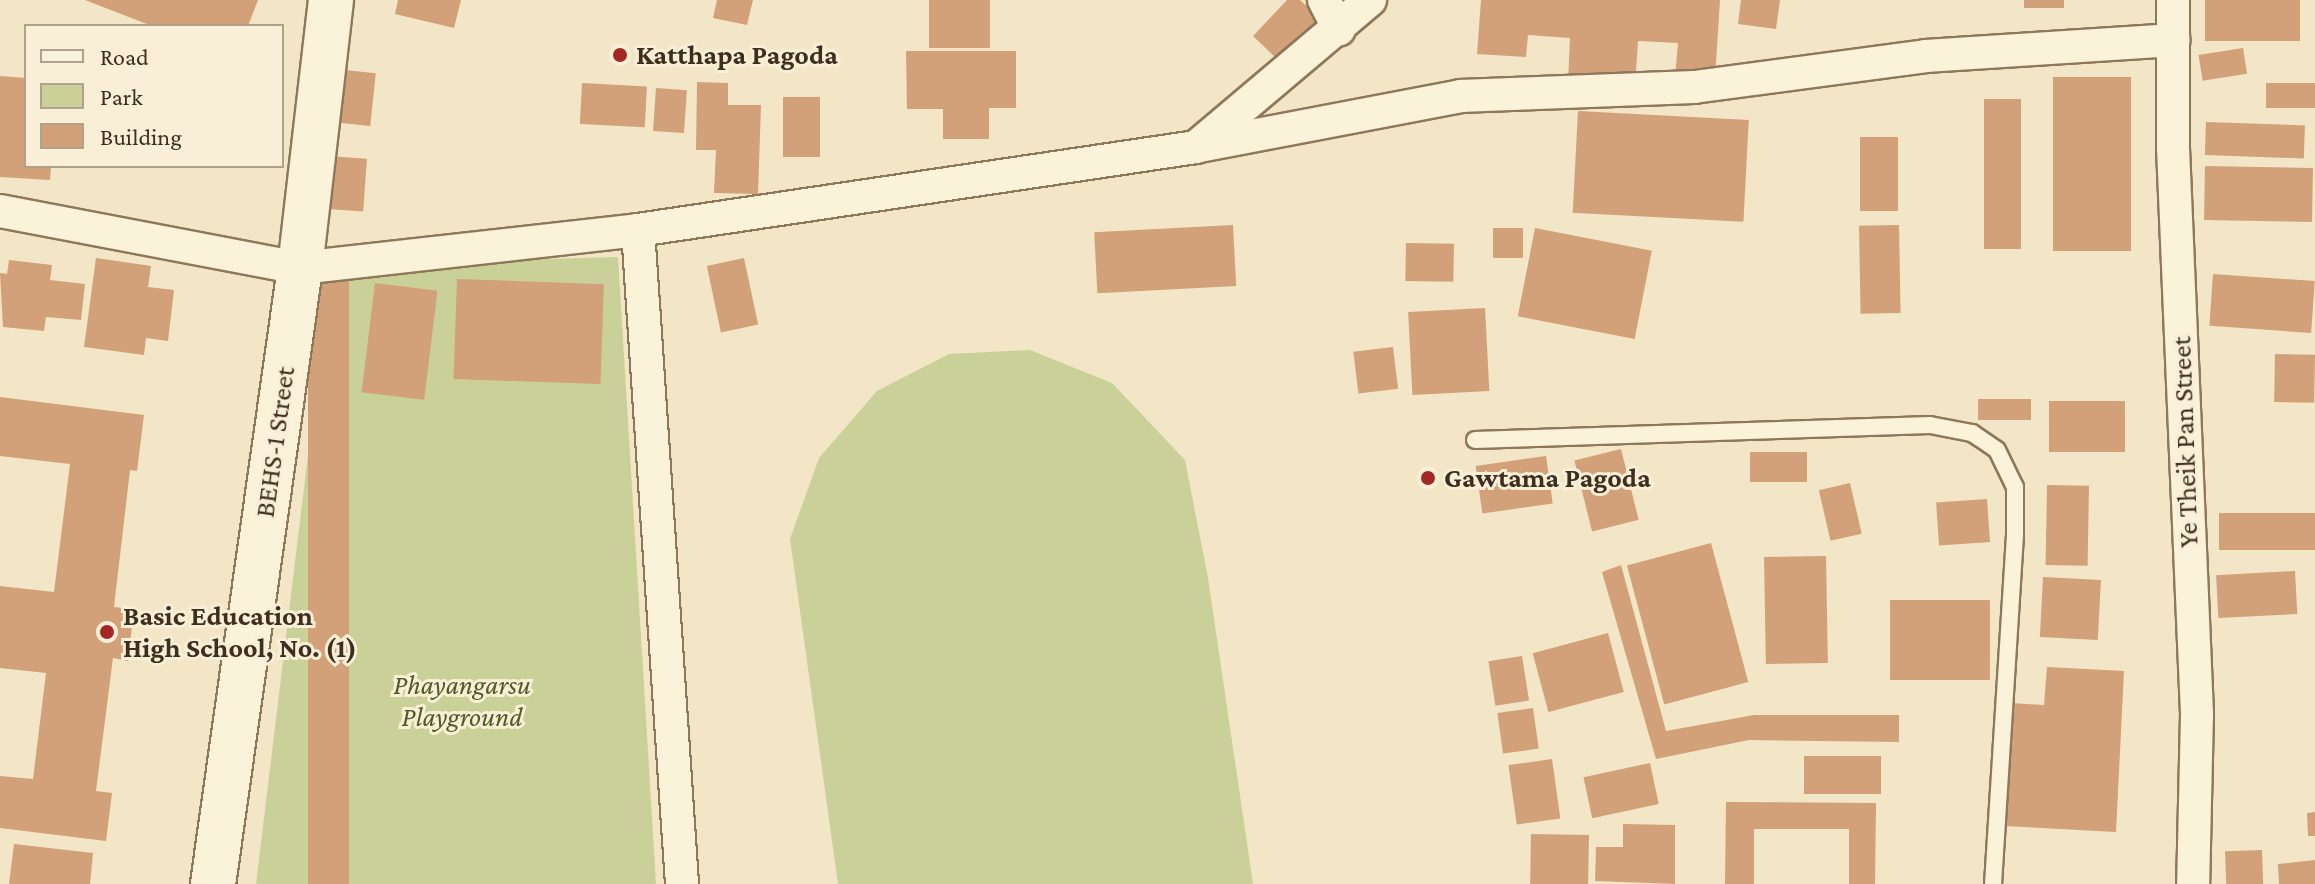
<!DOCTYPE html>
<style>
body{margin:0}
#map{position:relative;width:2315px;height:884px;overflow:hidden;background:#f2e6c6;font-family:"Crimson Pro",serif}
div>[style]{position:absolute}
[style*='--x']{left:calc(var(--x)*1px);top:calc(var(--y)*1px);width:calc(var(--w)*1px);rotate:calc(var(--a)*1deg)}
.green>*{inset:0;background:#c9d198}
.building>*{inset:0;background:#d2a079;transform-origin:0 0}
.roads{filter:drop-shadow(2px 0 #8f775a) drop-shadow(-2px 0 #8f775a) drop-shadow(0 2px #8f775a) drop-shadow(0 -2px #8f775a)}
.service>*{height:16px;margin:-8px;padding:0 8px;transform-origin:8px;border-radius:8px;background:#fbf2da}
.minor>*{height:32px;margin:-16px;padding:0 16px;transform-origin:16px;border-radius:16px;background:#fbf2da}
.secondary>*{height:44px;margin:-22px;padding:0 22px;transform-origin:22px;border-radius:22px;background:#fbf2da}
.dots>*{width:22px;height:22px;translate:-50% -50%;box-sizing:border-box;border:4px solid #f8efd6;border-radius:50%}
span{translate:-50% -50%;white-space:nowrap;text-align:center;line-height:1.15;-webkit-text-stroke:6px #f8efd6;paint-order:stroke}
.poi-label{font-size:28px;color:#3e2e1f;font-weight:700}
.left{translate:0 -50%;text-align:left}
.street-label{font-size:28px;color:#3e2e1f}
.park-label{font-size:28px;color:#4c5c24;font-style:italic}
.legend{position:absolute;left:24px;top:24px;width:260px;height:144px;box-sizing:border-box;background:#f8efd6;border:2px solid #aea28d;margin:0;padding:10px 14px;list-style:none;font-size:24px;color:#3e2e1f}
.legend li{display:flex;align-items:center;gap:16px;height:40px}
.legend b{width:40px;border:2px solid #aea28d}
</style>
<div id="map">
<div class="green">
<i style="clip-path:polygon(618px 257px,656px 884px,256px 884px,331px 265px)"></i>
<i style="clip-path:polygon(1030px 350px,1112px 383px,1185px 460px,1208px 578px,1253px 884px,838px 884px,790px 539px,819px 458px,877px 391px,949px 354px)"></i>
</div>
<div class="building">
<i style="clip-path:polygon(85px 0,258px 0,248px 26px,152px 26px)"></i>
<i style="clip-path:polygon(398px 0,461px 0,454px 28px,395px 14px)"></i>
<i style="clip-path:polygon(717px 0,753px 0,747px 25px,713px 18px)"></i>
<i style="left:929px;top:0;width:61px;height:48px"></i>
<i style="clip-path:polygon(1287px 0,1300px 0,1321px 19px,1280px 62px,1253px 36px)"></i>
<i style="clip-path:polygon(1481px 0,1720px 0,1715px 79px,1675px 77px,1678px 43px,1638px 41px,1635px 86px,1568px 82px,1570px 38px,1528px 35px,1526px 57px,1477px 54px)"></i>
<i style="clip-path:polygon(1741px 0,1780px 0,1776px 29px,1738px 24px)"></i>
<i style="left:2024px;top:0;width:40px;height:8px"></i>
<i style="left:2205px;top:0;width:95px;height:41px"></i>
<i style="left:2243px;top:48px;width:26px;height:45px;rotate:81deg"></i>
<i style="clip-path:polygon(906px 51px,1016px 51px,1016px 108px,989px 108px,989px 139px,943px 139px,943px 109px,907px 109px)"></i>
<i style="left:335px;top:69px;width:41px;height:53px;rotate:6deg"></i>
<i style="clip-path:polygon(0 76px,26px 78px,26px 166px,51px 166px,50px 180px,0 177px)"></i>
<i style="left:2131px;top:77px;width:174px;height:78px;rotate:90deg"></i>
<i style="clip-path:polygon(697px 82px,728px 83px,728px 105px,761px 105px,758px 194px,714px 193px,716px 150px,696px 150px)"></i>
<i style="left:582px;top:83px;width:65px;height:41px;rotate:3deg"></i>
<i style="left:2266px;top:83px;width:49px;height:25px"></i>
<i style="left:656px;top:88px;width:31px;height:43px;rotate:4deg"></i>
<i style="left:783px;top:97px;width:37px;height:60px"></i>
<i style="left:1984px;top:99px;width:37px;height:150px"></i>
<i style="left:1578px;top:111px;width:171px;height:102px;rotate:3deg"></i>
<i style="left:2206px;top:122px;width:99px;height:33px;rotate:2deg"></i>
<i style="left:1860px;top:137px;width:38px;height:74px"></i>
<i style="left:328px;top:156px;width:39px;height:53px;rotate:4deg"></i>
<i style="left:2205px;top:166px;width:108px;height:54px;rotate:1deg"></i>
<i style="left:1233px;top:225px;width:61px;height:139px;rotate:87deg"></i>
<i style="left:1899px;top:225px;width:88px;height:40px;rotate:89deg"></i>
<i style="left:1493px;top:228px;width:30px;height:30px"></i>
<i style="left:1535px;top:228px;width:119px;height:90px;rotate:11deg"></i>
<i style="left:1406px;top:243px;width:48px;height:38px;rotate:1deg"></i>
<i style="clip-path:polygon(96px 258px,151px 266px,148px 287px,174px 290px,168px 341px,146px 338px,144px 355px,84px 347px)"></i>
<i style="left:744px;top:258px;width:68px;height:38px;rotate:78deg"></i>
<i style="clip-path:polygon(9px 260px,52px 265px,50px 280px,85px 284px,81px 320px,46px 317px,44px 331px,3px 327px,0 273px,7px 274px)"></i>
<i style="left:2213px;top:274px;width:102px;height:52px;rotate:4deg"></i>
<i style="left:457px;top:279px;width:147px;height:100px;rotate:2deg"></i>
<i style="left:308px;top:280px;width:41px;height:609px"></i>
<i style="left:375px;top:283px;width:63px;height:110px;rotate:7deg"></i>
<i style="left:1485px;top:308px;width:83px;height:77px;rotate:87deg"></i>
<i style="left:1393px;top:347px;width:42px;height:40px;rotate:83deg"></i>
<i style="left:2275px;top:354px;width:40px;height:48px;rotate:1deg"></i>
<i style="clip-path:polygon(0 397px,144px 415px,137px 471px,130px 470px,114px 607px,134px 609px,128px 661px,113px 658px,96px 791px,112px 793px,106px 841px,0 828px,0 776px,33px 779px,46px 673px,0 668px,0 586px,54px 592px,70px 464px,0 456px)"></i>
<i style="left:1978px;top:399px;width:53px;height:21px"></i>
<i style="left:2049px;top:401px;width:76px;height:51px"></i>
<i style="left:1621px;top:449px;width:73px;height:48px;rotate:76deg"></i>
<i style="left:1750px;top:452px;width:57px;height:30px"></i>
<i style="left:1546px;top:456px;width:48px;height:71px;rotate:82deg"></i>
<i style="left:1850px;top:483px;width:52px;height:32px;rotate:77deg"></i>
<i style="left:2047px;top:485px;width:42px;height:80px;rotate:1deg"></i>
<i style="left:1987px;top:499px;width:43px;height:51px;rotate:86deg"></i>
<i style="left:2315px;top:513px;width:37px;height:96px;rotate:90deg"></i>
<i style="left:1711px;top:543px;width:144px;height:87px;rotate:75deg"></i>
<i style="left:1826px;top:556px;width:107px;height:62px;rotate:89deg"></i>
<i style="clip-path:polygon(1621px 565px,1666px 731px,1754px 715px,1899px 715px,1899px 742px,1749px 740px,1656px 759px,1602px 572px)"></i>
<i style="left:2295px;top:571px;width:43px;height:79px;rotate:87deg"></i>
<i style="left:2043px;top:577px;width:58px;height:60px;rotate:3deg"></i>
<i style="left:1890px;top:600px;width:100px;height:80px"></i>
<i style="left:1608px;top:633px;width:61px;height:78px;rotate:75deg"></i>
<i style="left:1522px;top:656px;width:45px;height:34px;rotate:81deg"></i>
<i style="clip-path:polygon(2047px 667px,2124px 671px,2116px 832px,2004px 826px,2010px 703px,2044px 705px)"></i>
<i style="left:1533px;top:708px;width:41px;height:36px;rotate:82deg"></i>
<i style="left:1804px;top:756px;width:77px;height:38px"></i>
<i style="left:1552px;top:759px;width:60px;height:44px;rotate:82deg"></i>
<i style="left:1650px;top:763px;width:42px;height:68px;rotate:78deg"></i>
<i style="clip-path:polygon(1726px 802px,1876px 803px,1875px 884px,1849px 884px,1849px 829px,1754px 829px,1754px 884px,1725px 884px)"></i>
<i style="clip-path:polygon(2315px 812px,2315px 836px,2308px 836px,2307px 813px)"></i>
<i style="clip-path:polygon(1623px 824px,1675px 825px,1675px 884px,1595px 881px,1596px 847px,1623px 847px)"></i>
<i style="left:1531px;top:834px;width:58px;height:50px;rotate:1deg"></i>
<i style="clip-path:polygon(14px 844px,93px 853px,90px 884px,9px 884px)"></i>
<i style="left:2262px;top:850px;width:34px;height:37px;rotate:88deg"></i>
<i style="clip-path:polygon(2315px 860px,2315px 884px,2279px 884px,2278px 864px)"></i>
</div>
<div class="roads">
<div class="service">
<i style="--x:1475;--y:440;--w:455;--a:-1.9"></i>
<i style="--x:1930;--y:425;--w:43;--a:10.8"></i>
<i style="--x:1972;--y:433;--w:30;--a:34"></i>
<i style="--x:1997;--y:450;--w:41;--a:64.1"></i>
<i style="--x:2015;--y:487;--w:48;--a:90"></i>
<i style="--x:2015;--y:535;--w:350;--a:93.6"></i>
</div>
<div class="minor">
<i style="--x:1324;--y:0;--w:33;--a:63"></i>
<i style="--x:2173;--y:0;--w:148;--a:90"></i>
<i style="--x:2173;--y:148;--w:567;--a:87.57"></i>
<i style="--x:2197;--y:714;--w:170;--a:91.3"></i>
<i style="--x:1199;--y:146;--w:266;--a:-10.8"></i>
<i style="--x:1460;--y:96;--w:234;--a:-2.2"></i>
<i style="--x:1694;--y:87;--w:234;--a:-7.6"></i>
<i style="--x:1926;--y:56;--w:248;--a:-3.7"></i>
<i style="--x:0;--y:211;--w:305;--a:10.8"></i>
<i style="--x:300;--y:268;--w:340;--a:-6.4"></i>
<i style="--x:638;--y:230;--w:564;--a:-8.46"></i>
<i style="--x:1196;--y:147;--w:228;--a:-40.2"></i>
<i style="--x:638;--y:230;--w:655;--a:86.15"></i>
</div>
<div class="secondary">
<i style="--x:213;--y:884;--w:622;--a:-81.96"></i>
<i style="--x:300;--y:268;--w:270;--a:-83.4"></i>
</div>
</div>
<div class="dots">
<i style="left:620px;top:55px;background:#a22725"></i>
<i style="left:1428px;top:478px;background:#a22725"></i>
<i style="left:107px;top:632px;background:#a22725"></i>
</div>
<div class="poi-label">
<span class="left" style="left:636px;top:55px">Katthapa Pagoda</span>
<span class="left" style="left:1444px;top:478px">Gawtama Pagoda</span>
<span class="left" style="left:123px;top:632px">Basic Education<br>High School, No. (1)</span>
</div>
<div class="street-label">
<span style="left:275px;top:442px;rotate:-82deg">BEHS-1 Street</span>
<span style="left:2185px;top:442px;rotate:-92deg">Ye Theik Pan Street</span>
</div>
<div class="park-label">
<span style="left:462px;top:701px">Phayangarsu<br>Playground</span>
</div>
<ul class="legend">
<li><b style="height:10px;background:#fbf2da"></b>Road</li>
<li><b style="height:22px;background:#c9d198"></b>Park</li>
<li><b style="height:22px;background:#d2a079"></b>Building</li>
</ul>
</div>
